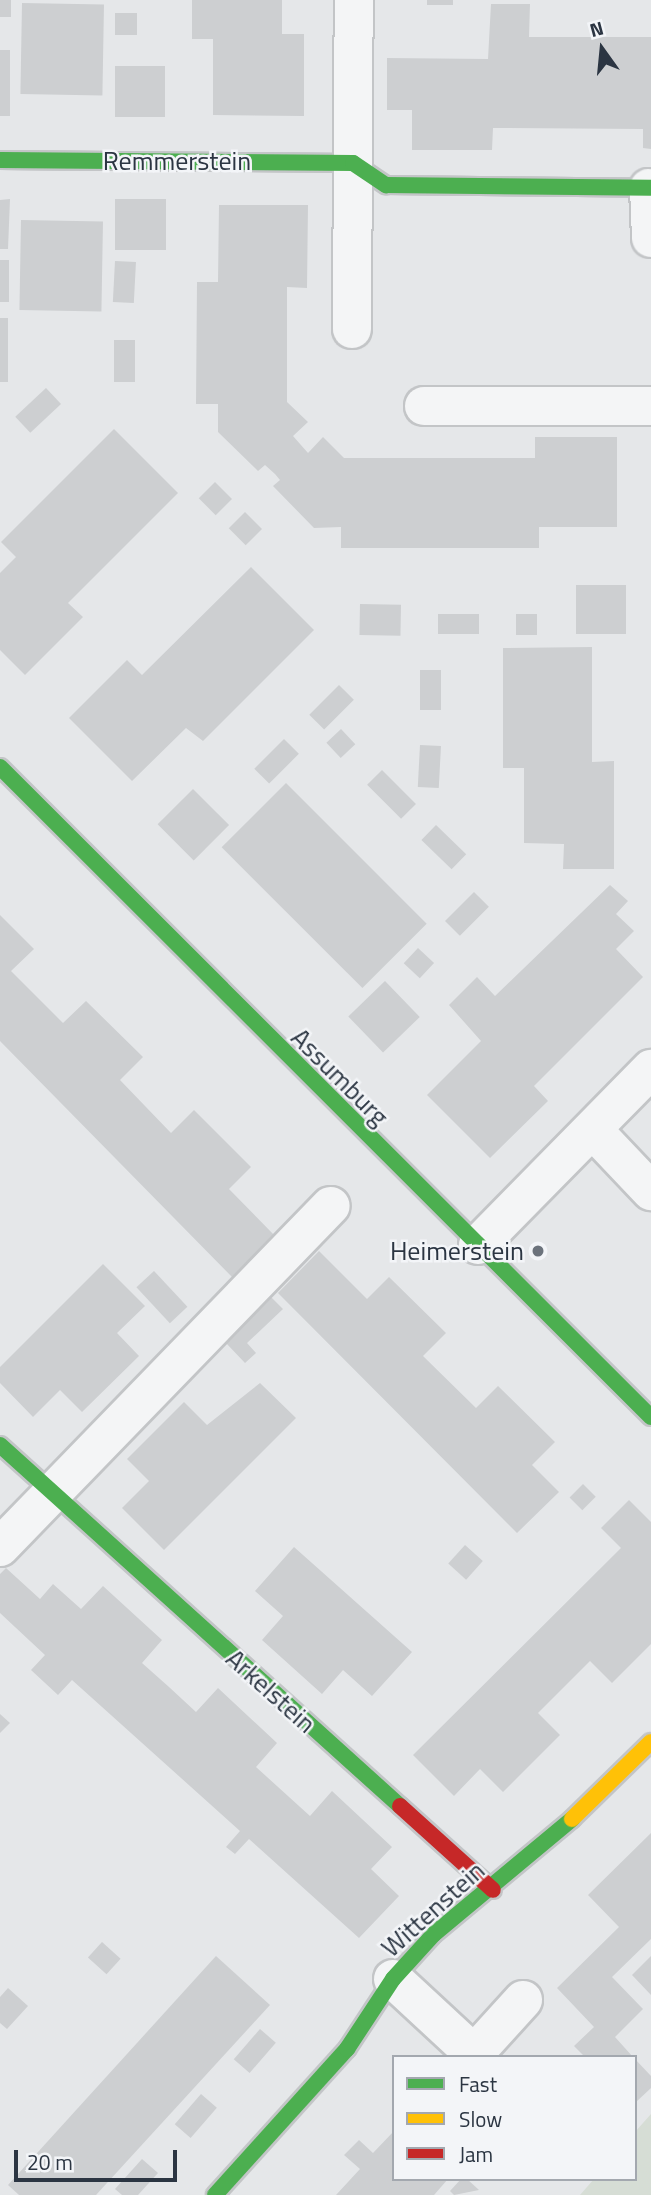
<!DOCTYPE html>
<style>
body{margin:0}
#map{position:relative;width:651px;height:2195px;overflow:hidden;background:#e5e7e9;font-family:"Titillium Web",sans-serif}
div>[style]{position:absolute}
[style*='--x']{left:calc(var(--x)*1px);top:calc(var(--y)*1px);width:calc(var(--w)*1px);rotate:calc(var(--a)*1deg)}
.green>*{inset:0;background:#d6ddd5}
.building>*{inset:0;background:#cdcfd1;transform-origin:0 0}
.roads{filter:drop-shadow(2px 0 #c3c5c7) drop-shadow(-2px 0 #c3c5c7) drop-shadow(0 2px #c3c5c7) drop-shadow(0 -2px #c3c5c7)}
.street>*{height:38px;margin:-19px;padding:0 19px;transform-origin:19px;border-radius:19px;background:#f4f5f6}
.fast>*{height:16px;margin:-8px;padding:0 8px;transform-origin:8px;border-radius:8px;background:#4caf50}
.slow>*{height:16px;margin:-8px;padding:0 8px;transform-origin:8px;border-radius:8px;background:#ffc107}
.jam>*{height:16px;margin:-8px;padding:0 8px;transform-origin:8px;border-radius:8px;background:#c62828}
.dots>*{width:19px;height:19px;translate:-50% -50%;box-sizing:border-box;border:4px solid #f3f5f8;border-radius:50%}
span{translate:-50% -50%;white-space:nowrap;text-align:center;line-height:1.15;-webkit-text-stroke:5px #f3f5f8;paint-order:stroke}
.street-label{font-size:26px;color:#2b3542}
.poi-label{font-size:26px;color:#2b3542}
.right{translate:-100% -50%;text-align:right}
.legend{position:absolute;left:392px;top:2055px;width:245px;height:126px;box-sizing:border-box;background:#f3f5f8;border:2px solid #a3a8af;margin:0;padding:9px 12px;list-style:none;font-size:21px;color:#2b3542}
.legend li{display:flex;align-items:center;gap:14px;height:35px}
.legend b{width:35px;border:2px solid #a3a8af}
.north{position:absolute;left:567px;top:14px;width:70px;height:70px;-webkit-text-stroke:5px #f3f5f8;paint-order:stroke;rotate:345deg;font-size:19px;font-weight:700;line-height:28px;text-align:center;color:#2b3542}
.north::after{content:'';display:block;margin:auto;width:24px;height:32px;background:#2b3542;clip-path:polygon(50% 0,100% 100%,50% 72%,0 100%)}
.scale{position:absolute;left:14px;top:2150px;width:163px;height:32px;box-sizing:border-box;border:4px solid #2b3542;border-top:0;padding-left:9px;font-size:21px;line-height:24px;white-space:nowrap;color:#2b3542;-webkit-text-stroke:5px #f3f5f8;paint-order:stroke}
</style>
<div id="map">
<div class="green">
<i style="clip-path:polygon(651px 2114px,651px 2195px,580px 2195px,594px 2179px,635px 2179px,635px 2132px)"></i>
</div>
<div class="building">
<i style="left:0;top:0;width:11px;height:17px"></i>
<i style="clip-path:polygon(192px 0,282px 0,282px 34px,304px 34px,304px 116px,213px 115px,213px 39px,192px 39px)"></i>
<i style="left:427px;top:0;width:26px;height:5px"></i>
<i style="left:22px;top:3px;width:82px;height:91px;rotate:1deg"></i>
<i style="clip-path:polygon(491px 4px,530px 4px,529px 37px,651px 37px,651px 149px,643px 148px,643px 129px,493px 128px,492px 150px,412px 150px,412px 110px,387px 110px,387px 58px,488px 59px)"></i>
<i style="left:137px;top:13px;width:22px;height:22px;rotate:90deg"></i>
<i style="left:0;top:50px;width:10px;height:66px"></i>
<i style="left:115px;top:66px;width:50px;height:51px"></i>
<i style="clip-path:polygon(10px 199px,8px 249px,0 249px,0 200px)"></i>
<i style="left:115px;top:199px;width:51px;height:51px"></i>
<i style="clip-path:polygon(219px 205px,308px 205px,307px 288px,287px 287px,287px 402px,308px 422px,293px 436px,308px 453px,323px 437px,344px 458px,535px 458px,535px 437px,617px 437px,617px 527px,539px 527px,539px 548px,341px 548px,341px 527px,314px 528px,273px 486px,280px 480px,275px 474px,265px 465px,258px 471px,218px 432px,218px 404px,196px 404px,197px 282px,218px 282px)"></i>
<i style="left:21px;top:220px;width:82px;height:90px;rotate:1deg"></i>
<i style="left:0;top:260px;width:9px;height:42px"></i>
<i style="left:115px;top:261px;width:21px;height:41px;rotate:3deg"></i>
<i style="left:0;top:318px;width:8px;height:64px"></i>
<i style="left:114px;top:340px;width:21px;height:42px"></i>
<i style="left:46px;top:388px;width:22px;height:42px;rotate:47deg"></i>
<i style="clip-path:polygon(114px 429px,178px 493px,68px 603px,83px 617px,25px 675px,0 650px,0 573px,16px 557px,1px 542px)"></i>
<i style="left:215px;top:482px;width:24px;height:23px;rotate:45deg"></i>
<i style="left:245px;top:512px;width:24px;height:23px;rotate:45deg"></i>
<i style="clip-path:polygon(251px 567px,314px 630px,203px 741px,186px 728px,132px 781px,69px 718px,127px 660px,142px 675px)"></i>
<i style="left:576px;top:585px;width:50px;height:49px"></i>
<i style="left:360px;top:604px;width:41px;height:31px;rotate:1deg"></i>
<i style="left:438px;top:614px;width:41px;height:20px"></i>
<i style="left:516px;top:614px;width:21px;height:21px"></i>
<i style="clip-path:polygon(592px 647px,592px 762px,614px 761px,614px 869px,563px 869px,564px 844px,524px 843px,524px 768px,503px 768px,503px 648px)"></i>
<i style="left:420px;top:670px;width:21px;height:40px"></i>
<i style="left:339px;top:685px;width:21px;height:42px;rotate:45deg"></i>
<i style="left:341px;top:729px;width:21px;height:20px;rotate:47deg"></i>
<i style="left:284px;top:739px;width:21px;height:42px;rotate:45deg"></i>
<i style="left:420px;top:745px;width:21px;height:42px;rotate:3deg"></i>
<i style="left:382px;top:770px;width:48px;height:21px;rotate:45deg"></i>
<i style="left:286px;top:783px;width:199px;height:91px;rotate:45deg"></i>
<i style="left:193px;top:789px;width:51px;height:50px;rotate:45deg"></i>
<i style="left:436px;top:825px;width:42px;height:21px;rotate:44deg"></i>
<i style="clip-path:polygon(610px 885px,628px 901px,616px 914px,634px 931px,616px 949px,643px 977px,534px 1086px,548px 1101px,490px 1158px,427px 1095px,481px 1041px,449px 1005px,477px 977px,495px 996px)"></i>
<i style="left:474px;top:892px;width:21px;height:41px;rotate:45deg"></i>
<i style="clip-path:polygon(0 915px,34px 949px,11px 971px,63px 1023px,86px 1001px,143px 1057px,120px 1080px,171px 1133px,194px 1110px,251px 1167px,229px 1189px,275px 1236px,233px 1278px,0 1041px)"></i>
<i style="left:418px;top:948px;width:22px;height:21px;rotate:43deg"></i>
<i style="left:385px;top:981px;width:50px;height:51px;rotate:46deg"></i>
<i style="clip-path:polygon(319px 1251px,367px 1299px,389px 1277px,446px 1333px,423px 1356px,476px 1408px,498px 1386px,555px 1442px,532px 1465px,559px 1492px,517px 1533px,278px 1293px)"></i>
<i style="clip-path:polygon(103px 1264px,145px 1306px,117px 1333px,139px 1356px,82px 1412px,60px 1390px,33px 1417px,0 1383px,0 1367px)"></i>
<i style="left:154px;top:1271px;width:49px;height:24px;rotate:47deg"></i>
<i style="clip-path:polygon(271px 1297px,283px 1309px,247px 1343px,256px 1353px,245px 1363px,226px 1343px)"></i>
<i style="clip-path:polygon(260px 1383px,296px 1418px,164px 1550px,122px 1508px,149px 1481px,127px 1459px,184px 1402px,207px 1425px)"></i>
<i style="left:583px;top:1484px;width:18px;height:19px;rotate:45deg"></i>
<i style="clip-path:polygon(629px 1500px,651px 1522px,651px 1644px,612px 1683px,590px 1661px,538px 1713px,560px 1735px,503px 1792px,480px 1769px,454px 1796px,413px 1755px,621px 1548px,601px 1528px)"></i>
<i style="left:465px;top:1545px;width:24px;height:25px;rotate:42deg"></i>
<i style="clip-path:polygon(294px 1547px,412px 1652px,372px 1696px,343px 1670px,322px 1694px,262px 1640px,283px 1616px,255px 1591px)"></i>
<i style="clip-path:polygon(6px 1568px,40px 1599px,53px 1584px,81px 1609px,103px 1586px,162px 1640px,142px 1663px,169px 1687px,196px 1712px,218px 1688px,277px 1743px,256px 1767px,310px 1816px,332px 1791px,392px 1847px,371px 1869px,399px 1896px,359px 1938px,249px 1839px,235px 1854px,226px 1847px,240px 1831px,72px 1680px,58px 1695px,31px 1670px,45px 1655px,0 1613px,0 1574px)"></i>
<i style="clip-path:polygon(0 1714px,10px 1723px,0 1733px)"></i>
<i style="clip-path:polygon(651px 1833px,651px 1939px,612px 1977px,643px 2009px,615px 2037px,633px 2057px,585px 2057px,574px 2046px,594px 2027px,557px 1988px,619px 1927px,588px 1895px)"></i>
<i style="left:102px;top:1942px;width:25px;height:21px;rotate:42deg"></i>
<i style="clip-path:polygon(216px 1956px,270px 2005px,96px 2195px,19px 2195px,8px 2185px)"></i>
<i style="clip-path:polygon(651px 1956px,651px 1995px,632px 1975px)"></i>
<i style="clip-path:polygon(8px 1988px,28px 2006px,7px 2029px,0 2023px,0 1997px)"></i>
<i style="left:260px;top:2029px;width:21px;height:40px;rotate:41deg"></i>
<i style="clip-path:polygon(635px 2059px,651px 2076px,651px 2088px,635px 2103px)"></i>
<i style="left:201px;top:2094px;width:21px;height:40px;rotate:41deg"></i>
<i style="clip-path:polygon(394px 2131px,394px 2179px,448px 2179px,434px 2195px,336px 2195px,360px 2169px,344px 2155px,359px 2140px,373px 2153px)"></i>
<i style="clip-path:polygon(142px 2159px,158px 2173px,138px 2195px,122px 2195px,115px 2189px)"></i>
<i style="clip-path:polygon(461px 2179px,467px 2179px,479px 2190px,454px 2195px,450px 2191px)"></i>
</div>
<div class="roads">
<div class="street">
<i style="--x:649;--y:188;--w:50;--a:87.7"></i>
<i style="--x:352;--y:329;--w:329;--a:-89.7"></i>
<i style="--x:424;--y:406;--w:227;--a:0"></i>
<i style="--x:594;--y:1131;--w:83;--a:46.5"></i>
<i style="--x:478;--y:1245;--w:247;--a:-45.5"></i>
<i style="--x:0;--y:1547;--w:475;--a:-45.9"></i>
<i style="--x:393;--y:1979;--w:110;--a:42.8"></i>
<i style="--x:474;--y:2054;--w:73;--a:-47.8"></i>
</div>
<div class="fast">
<i style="--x:0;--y:160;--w:353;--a:0.5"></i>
<i style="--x:353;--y:163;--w:40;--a:34"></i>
<i style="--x:386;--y:185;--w:265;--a:0.6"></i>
<i style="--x:0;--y:767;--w:920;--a:44.96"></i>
<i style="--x:0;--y:1445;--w:539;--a:42.07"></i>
<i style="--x:215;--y:2195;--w:197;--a:-47.9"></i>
<i style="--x:347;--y:2049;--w:84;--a:-56.7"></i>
<i style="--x:393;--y:1979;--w:61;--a:-47.7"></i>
<i style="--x:434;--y:1934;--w:180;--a:-39.8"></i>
</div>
<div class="slow">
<i style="--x:572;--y:1819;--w:110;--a:-44.3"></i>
</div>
<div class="jam">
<i style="--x:400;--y:1806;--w:125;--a:42.1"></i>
</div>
</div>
<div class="dots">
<i style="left:538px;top:1251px;background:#6c737c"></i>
</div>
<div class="street-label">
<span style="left:177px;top:161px">Remmerstein</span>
<span style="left:340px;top:1077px;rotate:45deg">Assumburg</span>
<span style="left:271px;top:1691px;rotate:42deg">Arkelstein</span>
<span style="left:433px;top:1909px;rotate:-42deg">Wittenstein</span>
</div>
<div class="poi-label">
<span class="right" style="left:524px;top:1251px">Heimerstein</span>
</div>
<ul class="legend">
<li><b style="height:9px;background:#4caf50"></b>Fast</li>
<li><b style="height:9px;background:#ffc107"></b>Slow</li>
<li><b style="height:9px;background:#c62828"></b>Jam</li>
</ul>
<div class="north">N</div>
<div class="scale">20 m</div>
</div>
